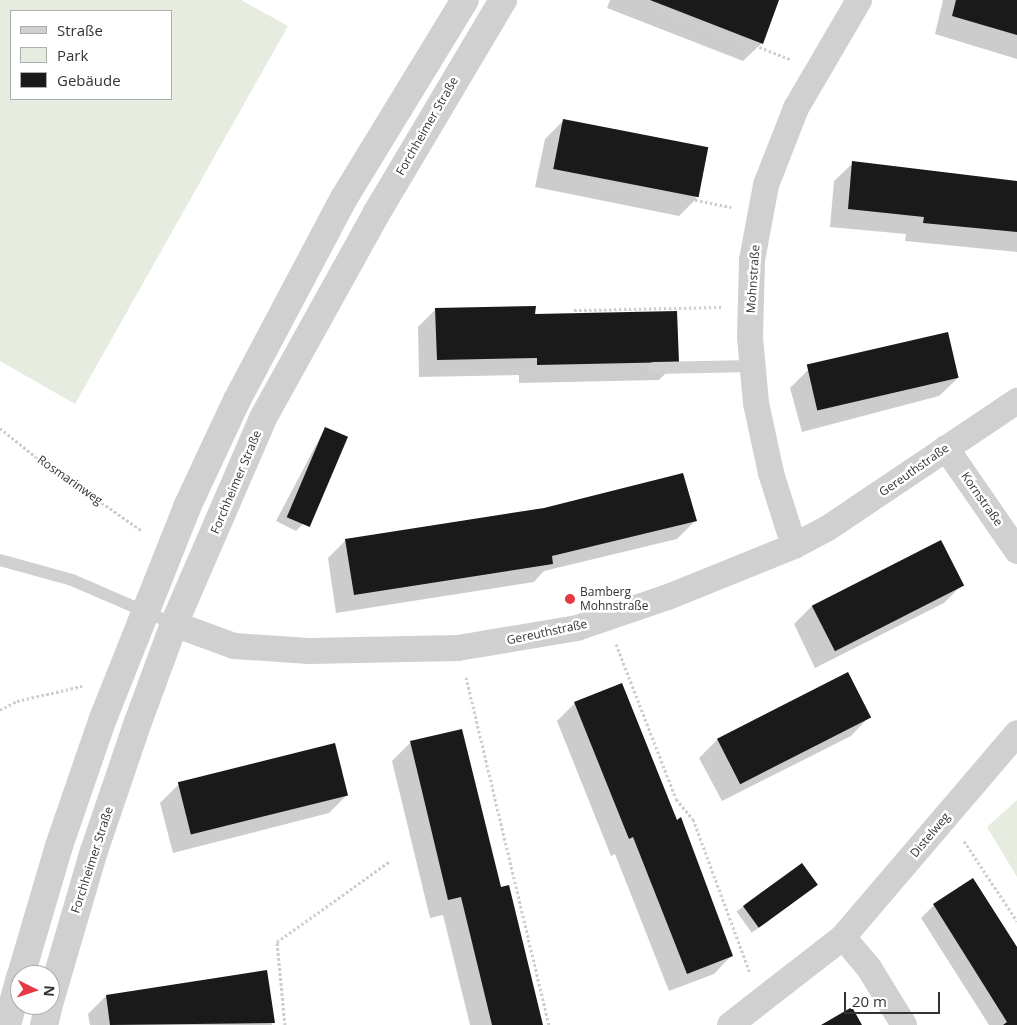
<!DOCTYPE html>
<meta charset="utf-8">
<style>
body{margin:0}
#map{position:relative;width:1017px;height:1025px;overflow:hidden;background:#fff;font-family:"Open Sans",sans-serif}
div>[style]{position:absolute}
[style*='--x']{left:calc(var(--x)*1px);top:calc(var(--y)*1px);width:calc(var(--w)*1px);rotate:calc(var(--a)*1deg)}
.green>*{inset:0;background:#e6ecdf}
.shadow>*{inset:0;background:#0003;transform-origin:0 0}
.building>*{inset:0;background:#1a1a1a;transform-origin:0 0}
.path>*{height:3px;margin-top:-1.5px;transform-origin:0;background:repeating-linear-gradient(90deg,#cdcdcd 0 2.5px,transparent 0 5px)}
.service>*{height:12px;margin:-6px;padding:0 6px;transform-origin:6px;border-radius:6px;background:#d0d0d0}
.minor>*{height:26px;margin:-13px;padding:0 13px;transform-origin:13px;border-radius:13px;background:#d0d0d0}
.tertiary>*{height:28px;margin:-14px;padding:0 14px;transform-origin:14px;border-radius:14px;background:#d0d0d0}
.dots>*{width:14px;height:14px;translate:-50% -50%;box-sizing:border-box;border:2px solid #fff;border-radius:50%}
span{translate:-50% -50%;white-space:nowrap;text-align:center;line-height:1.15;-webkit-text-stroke:5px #fff;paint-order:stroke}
.street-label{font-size:12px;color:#333}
.poi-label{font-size:12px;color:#333}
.left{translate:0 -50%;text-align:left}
.legend{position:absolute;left:10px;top:10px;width:162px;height:90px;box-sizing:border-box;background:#fff;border:1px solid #adadad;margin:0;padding:6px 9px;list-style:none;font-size:15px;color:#333}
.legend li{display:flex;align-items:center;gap:10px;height:25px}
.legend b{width:25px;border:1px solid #adadad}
.north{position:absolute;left:10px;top:965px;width:50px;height:50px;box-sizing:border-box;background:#fff;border:1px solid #adadad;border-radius:50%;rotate:94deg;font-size:14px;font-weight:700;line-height:20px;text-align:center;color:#333}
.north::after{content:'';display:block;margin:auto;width:18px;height:22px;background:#e63946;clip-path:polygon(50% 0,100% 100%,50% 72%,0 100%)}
.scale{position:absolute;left:844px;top:992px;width:96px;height:22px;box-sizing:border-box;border:2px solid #333;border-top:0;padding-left:6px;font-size:15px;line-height:18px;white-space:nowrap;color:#333;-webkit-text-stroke:4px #fff;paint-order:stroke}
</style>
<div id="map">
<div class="green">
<i style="clip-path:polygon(evenodd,0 0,241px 0,288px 26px,75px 404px,0 361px,0 0,11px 11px,171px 11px,171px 99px,11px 99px,11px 11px)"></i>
<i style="clip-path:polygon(1017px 800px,1017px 877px,987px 827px)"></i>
</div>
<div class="shadow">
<i style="clip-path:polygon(610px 0,778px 0,762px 43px,743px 61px,607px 8px)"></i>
<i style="clip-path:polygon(943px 0,1017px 0,1017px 59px,935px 34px)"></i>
<i style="clip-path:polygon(563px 121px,697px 198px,679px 216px,535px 187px,545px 139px)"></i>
<i style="clip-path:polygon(853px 163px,1017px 182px,1017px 252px,905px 241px,906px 234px,830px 227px,834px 181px)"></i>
<i style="clip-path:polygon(436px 309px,534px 315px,677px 362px,659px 380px,519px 383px,519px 375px,419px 377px,418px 327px)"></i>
<i style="clip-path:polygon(947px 333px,958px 378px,939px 396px,802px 432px,790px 388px,808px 370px)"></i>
<i style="clip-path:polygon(325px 428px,302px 525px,296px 531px,276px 521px)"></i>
<i style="clip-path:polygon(695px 521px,677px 539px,544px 571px,534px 582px,336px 613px,328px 558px,346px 540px)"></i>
<i style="clip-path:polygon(962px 585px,944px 603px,815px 668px,794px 624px,812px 606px)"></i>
<i style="clip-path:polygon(847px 674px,869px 717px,851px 736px,722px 801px,699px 758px,718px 739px)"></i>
<i style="clip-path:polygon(575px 703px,732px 955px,714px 974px,669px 991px,615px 854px,611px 856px,557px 721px)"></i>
<i style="clip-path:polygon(411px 742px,500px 889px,542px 1025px,470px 1025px,443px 915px,430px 918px,392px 761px)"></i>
<i style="clip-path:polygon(178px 785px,347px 795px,329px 813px,173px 853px,160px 803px)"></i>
<i style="left:802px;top:864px;width:26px;height:81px;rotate:54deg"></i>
<i style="clip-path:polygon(972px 880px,1017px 950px,1017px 1025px,989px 1025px,921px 918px,934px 905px)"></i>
<i style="clip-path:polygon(266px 971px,272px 1025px,90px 1025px,88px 1014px,106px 996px)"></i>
</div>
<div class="building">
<i style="clip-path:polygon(650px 0,779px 0,763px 44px)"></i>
<i style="clip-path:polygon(956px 0,1017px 0,1017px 35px,952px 16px)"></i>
<i style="left:563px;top:119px;width:148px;height:51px;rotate:11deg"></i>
<i style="clip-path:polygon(852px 161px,1017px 181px,1017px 232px,923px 223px,924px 217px,848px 209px)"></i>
<i style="clip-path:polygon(536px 306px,535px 314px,677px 311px,679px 362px,537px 365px,537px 358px,437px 360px,435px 308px)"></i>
<i style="left:948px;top:332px;width:47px;height:145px;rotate:77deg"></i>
<i style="left:325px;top:427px;width:25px;height:98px;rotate:23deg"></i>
<i style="clip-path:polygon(683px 473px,697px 521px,552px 556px,553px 564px,354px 595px,345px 539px,544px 508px)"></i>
<i style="left:941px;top:540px;width:51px;height:145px;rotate:63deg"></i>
<i style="left:848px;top:672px;width:51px;height:147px;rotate:63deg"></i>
<i style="clip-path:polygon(622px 683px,677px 820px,681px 817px,733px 956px,687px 974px,633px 837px,629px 839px,574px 702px)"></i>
<i style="clip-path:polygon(462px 729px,501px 887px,509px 885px,543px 1025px,492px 1025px,461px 897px,448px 900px,410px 741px)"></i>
<i style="left:335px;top:743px;width:54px;height:162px;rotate:76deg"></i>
<i style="left:802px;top:863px;width:27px;height:73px;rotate:54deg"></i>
<i style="clip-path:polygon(973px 878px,1017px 947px,1017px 1025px,1003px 1025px,1007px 1022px,933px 904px)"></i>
<i style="clip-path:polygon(267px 970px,275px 1023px,110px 1025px,106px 995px)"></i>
<i style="clip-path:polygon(852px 1007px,862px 1025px,821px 1025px)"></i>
</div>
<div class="path">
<i style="--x:657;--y:7;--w:143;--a:21.4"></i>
<i style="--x:592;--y:180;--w:142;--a:11"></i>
<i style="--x:574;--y:310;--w:147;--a:-1.2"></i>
<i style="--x:446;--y:372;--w:187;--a:-1.2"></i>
<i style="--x:0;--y:428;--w:46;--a:38.9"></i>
<i style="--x:36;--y:457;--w:128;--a:34.8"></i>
<i style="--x:616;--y:644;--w:166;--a:68.8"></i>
<i style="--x:676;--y:799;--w:26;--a:50"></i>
<i style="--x:693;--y:819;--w:164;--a:69.7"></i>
<i style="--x:466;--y:677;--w:358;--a:76.6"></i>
<i style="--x:0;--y:710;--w:19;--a:-28"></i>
<i style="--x:17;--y:701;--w:67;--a:-13"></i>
<i style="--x:964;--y:841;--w:96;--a:56.5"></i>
<i style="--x:285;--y:1025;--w:83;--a:-95.5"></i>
<i style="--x:277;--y:942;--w:139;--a:-35.6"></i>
</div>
<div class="service">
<i style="--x:654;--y:368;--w:99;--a:-1.2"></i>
<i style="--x:0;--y:560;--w:75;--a:15.5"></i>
<i style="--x:72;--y:580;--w:111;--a:23.3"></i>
</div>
<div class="minor">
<i style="--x:946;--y:448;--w:125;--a:55.4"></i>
<i style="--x:794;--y:546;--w:77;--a:-107.5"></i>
<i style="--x:771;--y:473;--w:72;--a:-102.1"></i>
<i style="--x:756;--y:403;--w:66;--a:-95.2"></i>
<i style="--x:750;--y:337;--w:77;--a:-88.5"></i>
<i style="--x:752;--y:260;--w:76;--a:-79.4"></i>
<i style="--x:766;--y:185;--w:83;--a:-68.7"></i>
<i style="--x:796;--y:108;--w:125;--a:-59.7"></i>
<i style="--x:174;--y:624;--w:64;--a:20.1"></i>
<i style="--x:234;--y:646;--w:75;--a:3.8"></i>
<i style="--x:309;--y:651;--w:149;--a:-1.2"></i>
<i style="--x:458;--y:648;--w:121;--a:-9.5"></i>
<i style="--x:577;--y:628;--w:96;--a:-18.8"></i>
<i style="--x:668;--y:597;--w:136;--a:-22"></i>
<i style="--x:794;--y:546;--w:38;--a:-28"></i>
<i style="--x:828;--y:528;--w:228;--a:-33.9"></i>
<i style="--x:843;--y:937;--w:40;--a:50"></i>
<i style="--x:869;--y:968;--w:67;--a:58.4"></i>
<i style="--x:730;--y:1025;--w:143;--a:-37.9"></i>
<i style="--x:843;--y:937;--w:268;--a:-49.5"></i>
</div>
<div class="tertiary">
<i style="--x:21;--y:975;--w:134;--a:-73.6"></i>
<i style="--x:59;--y:846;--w:132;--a:-71"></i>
<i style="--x:102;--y:721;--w:230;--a:-68.3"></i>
<i style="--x:187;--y:507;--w:118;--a:-65"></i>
<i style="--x:237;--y:400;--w:229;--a:-62.1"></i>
<i style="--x:344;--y:198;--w:232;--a:-58.6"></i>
<i style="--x:50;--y:1001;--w:156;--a:-73.7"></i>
<i style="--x:94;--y:851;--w:136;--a:-71.2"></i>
<i style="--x:138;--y:722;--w:104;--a:-69.8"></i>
<i style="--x:174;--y:624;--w:224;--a:-66.6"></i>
<i style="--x:263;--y:418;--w:233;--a:-61"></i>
<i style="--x:376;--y:214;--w:249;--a:-59.3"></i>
<i style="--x:7;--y:1025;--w:50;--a:-74.8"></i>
<i style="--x:44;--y:1025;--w:21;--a:-76"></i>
</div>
<div class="dots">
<i style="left:570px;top:599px;background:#e63946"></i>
</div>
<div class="street-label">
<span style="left:427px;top:126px;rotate:-60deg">Forchheimer Straße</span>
<span style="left:753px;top:279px;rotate:-86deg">Mohnstraße</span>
<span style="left:914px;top:470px;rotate:-35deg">Gereuthstraße</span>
<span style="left:70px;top:480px;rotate:35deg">Rosmarinweg</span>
<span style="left:236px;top:482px;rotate:-67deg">Forchheimer Straße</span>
<span style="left:982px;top:499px;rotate:55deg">Kornstraße</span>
<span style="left:547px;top:632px;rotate:-12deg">Gereuthstraße</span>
<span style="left:930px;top:835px;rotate:-50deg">Distelweg</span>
<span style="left:92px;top:860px;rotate:-72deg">Forchheimer Straße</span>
</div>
<div class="poi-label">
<span class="left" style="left:580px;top:599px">Bamberg<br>Mohnstraße</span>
</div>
<ul class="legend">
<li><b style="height:6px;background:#d0d0d0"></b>Straße</li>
<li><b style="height:14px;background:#e6ecdf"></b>Park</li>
<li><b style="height:14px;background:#1a1a1a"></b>Gebäude</li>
</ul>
<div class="north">N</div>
<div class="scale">20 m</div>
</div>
